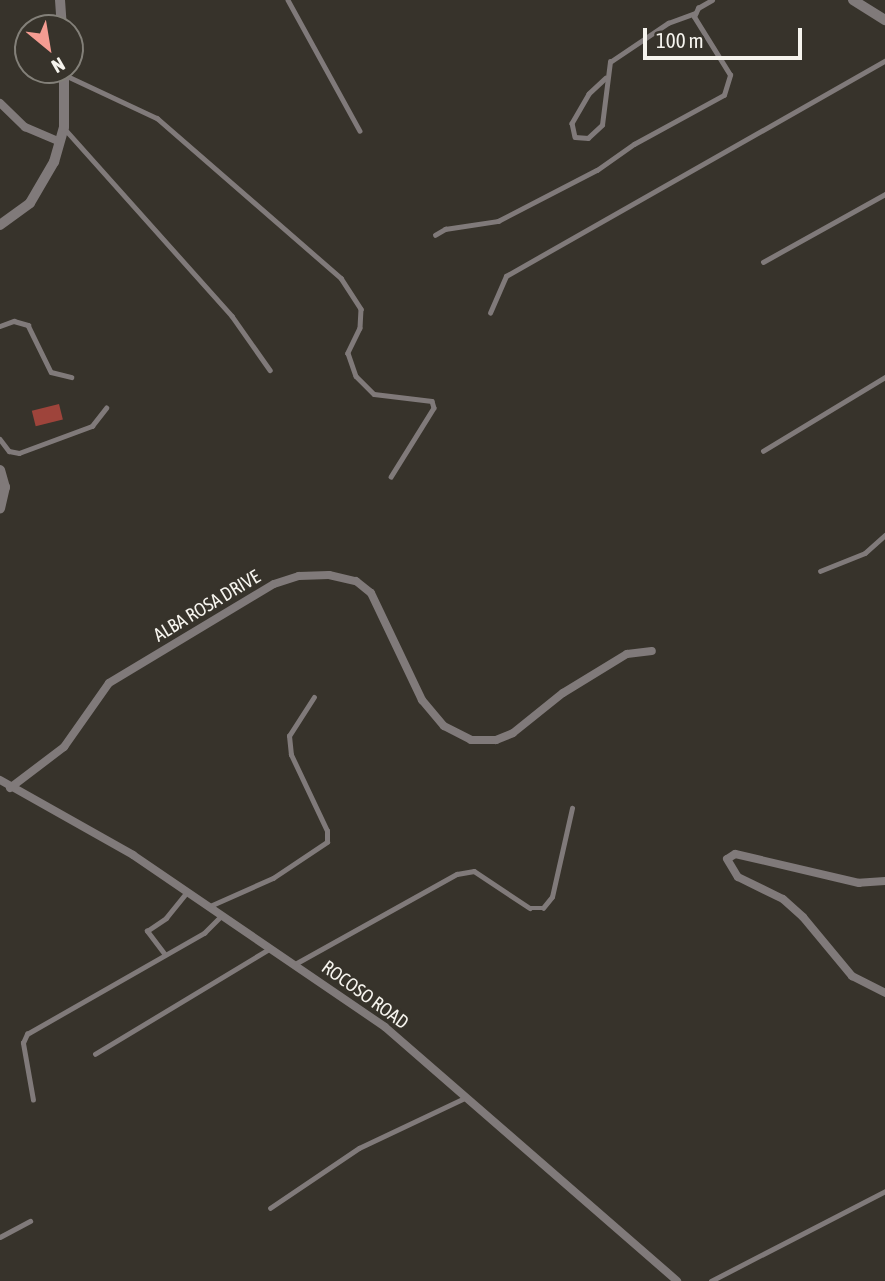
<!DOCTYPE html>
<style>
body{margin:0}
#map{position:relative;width:885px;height:1281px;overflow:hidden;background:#37332b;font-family:"Asap Condensed",sans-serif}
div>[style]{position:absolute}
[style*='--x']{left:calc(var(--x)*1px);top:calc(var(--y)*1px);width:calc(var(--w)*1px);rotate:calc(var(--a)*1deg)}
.building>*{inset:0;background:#9e443b;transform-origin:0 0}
.service>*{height:4.5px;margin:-2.25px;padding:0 2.25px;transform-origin:2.25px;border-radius:2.25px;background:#807a7a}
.minor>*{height:8px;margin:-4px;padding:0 4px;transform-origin:4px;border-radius:4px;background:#807a7a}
.tertiary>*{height:10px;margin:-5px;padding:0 5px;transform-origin:5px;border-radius:5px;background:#807a7a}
span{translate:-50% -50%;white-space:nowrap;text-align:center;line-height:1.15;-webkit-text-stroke:5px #37332b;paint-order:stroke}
.street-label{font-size:19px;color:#f6f4ee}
.north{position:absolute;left:14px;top:14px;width:70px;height:70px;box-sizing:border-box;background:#37332b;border:2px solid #838079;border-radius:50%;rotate:150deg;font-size:19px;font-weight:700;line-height:28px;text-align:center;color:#f6f4ee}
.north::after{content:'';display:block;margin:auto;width:24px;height:32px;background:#f59c92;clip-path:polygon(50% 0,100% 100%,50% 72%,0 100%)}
.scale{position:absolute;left:643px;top:28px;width:159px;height:32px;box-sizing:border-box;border:4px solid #f6f4ee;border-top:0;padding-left:9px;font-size:21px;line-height:24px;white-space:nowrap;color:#f6f4ee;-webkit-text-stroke:5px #37332b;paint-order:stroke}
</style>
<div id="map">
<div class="building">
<i style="left:59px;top:404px;width:16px;height:28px;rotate:76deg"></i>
</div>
<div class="service">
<i style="--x:288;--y:0;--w:149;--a:61.2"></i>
<i style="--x:65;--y:75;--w:102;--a:25.1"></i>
<i style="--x:157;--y:118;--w:244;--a:41"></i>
<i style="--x:341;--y:278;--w:37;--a:57"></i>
<i style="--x:361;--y:309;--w:19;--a:93"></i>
<i style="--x:360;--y:328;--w:28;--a:116"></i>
<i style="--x:348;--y:353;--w:24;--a:71"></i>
<i style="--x:356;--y:376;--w:25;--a:45"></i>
<i style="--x:374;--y:394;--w:58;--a:6.9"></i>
<i style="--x:432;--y:401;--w:7;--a:74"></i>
<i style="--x:434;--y:408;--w:81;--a:121.9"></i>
<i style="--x:606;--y:78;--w:23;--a:137"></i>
<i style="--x:589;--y:94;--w:34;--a:120"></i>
<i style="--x:572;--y:123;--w:14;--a:78"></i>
<i style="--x:575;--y:137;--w:13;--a:4"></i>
<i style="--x:588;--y:138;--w:19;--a:-43"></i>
<i style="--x:602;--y:125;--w:64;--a:-82.8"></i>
<i style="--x:610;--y:62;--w:70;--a:-33.9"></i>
<i style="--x:668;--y:23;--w:29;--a:-20"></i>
<i style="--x:64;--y:128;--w:252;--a:48.2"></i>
<i style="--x:232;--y:316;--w:66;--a:54.9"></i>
<i style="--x:435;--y:235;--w:12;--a:-31"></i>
<i style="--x:445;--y:229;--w:54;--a:-8.6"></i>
<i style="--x:498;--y:221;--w:111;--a:-27.3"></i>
<i style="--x:597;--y:170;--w:45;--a:-35.1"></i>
<i style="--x:634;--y:144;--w:102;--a:-28.6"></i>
<i style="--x:724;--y:95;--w:21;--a:-73"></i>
<i style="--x:730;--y:75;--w:68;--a:-121.8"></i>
<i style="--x:694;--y:17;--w:10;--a:-66"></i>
<i style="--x:698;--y:8;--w:16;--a:-30"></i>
<i style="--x:763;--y:262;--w:140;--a:-29.1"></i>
<i style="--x:490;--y:313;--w:40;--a:-66.6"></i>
<i style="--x:506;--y:276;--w:436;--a:-29.6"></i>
<i style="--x:0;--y:326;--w:15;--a:-20"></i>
<i style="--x:14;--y:321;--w:15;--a:16"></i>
<i style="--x:28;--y:325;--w:52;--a:63.9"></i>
<i style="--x:51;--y:372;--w:21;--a:14"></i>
<i style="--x:0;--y:439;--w:15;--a:53"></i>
<i style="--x:9;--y:451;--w:10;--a:11"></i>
<i style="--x:19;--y:453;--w:78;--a:-20.3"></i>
<i style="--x:92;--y:426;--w:23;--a:-52"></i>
<i style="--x:763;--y:451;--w:143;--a:-31.2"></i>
<i style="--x:820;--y:571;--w:48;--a:-21.8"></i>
<i style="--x:865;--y:553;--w:27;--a:-42"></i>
<i style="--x:210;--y:906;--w:69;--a:-24"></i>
<i style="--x:273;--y:878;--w:65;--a:-33.7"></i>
<i style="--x:327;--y:842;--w:11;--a:-90"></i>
<i style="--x:327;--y:831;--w:84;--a:-115.3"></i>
<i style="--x:291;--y:755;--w:19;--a:-96"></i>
<i style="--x:289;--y:736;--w:46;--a:-57.3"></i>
<i style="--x:165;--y:955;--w:30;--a:-127"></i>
<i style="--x:147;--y:931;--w:23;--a:-34"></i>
<i style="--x:166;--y:918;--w:32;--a:-51"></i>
<i style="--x:295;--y:964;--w:185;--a:-29.1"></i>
<i style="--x:457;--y:874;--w:17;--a:-10"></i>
<i style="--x:474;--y:871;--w:67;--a:33.5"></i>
<i style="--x:530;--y:908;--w:13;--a:0"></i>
<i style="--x:543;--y:908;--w:14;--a:-51"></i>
<i style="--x:552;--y:897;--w:91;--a:-77.3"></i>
<i style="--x:95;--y:1054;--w:205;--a:-31.1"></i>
<i style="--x:33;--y:1100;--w:58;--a:-100"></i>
<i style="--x:23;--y:1043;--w:10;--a:-66"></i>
<i style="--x:27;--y:1034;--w:204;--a:-29.7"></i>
<i style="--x:204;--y:933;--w:25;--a:-45"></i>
<i style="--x:270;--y:1208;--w:107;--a:-34"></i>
<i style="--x:359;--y:1148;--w:117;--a:-25.3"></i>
<i style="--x:0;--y:1237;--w:34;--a:-28"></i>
<i style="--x:711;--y:1281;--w:196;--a:-27.3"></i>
</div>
<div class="minor">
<i style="--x:0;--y:103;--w:35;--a:44"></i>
<i style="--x:25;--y:127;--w:38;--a:23"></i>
<i style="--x:0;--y:780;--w:153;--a:29.4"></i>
<i style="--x:133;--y:855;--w:305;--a:34.3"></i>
<i style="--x:385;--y:1027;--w:387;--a:41"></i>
<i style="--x:10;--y:788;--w:68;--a:-37.2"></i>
<i style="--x:64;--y:747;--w:78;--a:-54.9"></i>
<i style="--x:109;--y:683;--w:192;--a:-31"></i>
<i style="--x:274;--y:584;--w:26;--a:-18"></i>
<i style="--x:299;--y:576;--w:30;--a:-2"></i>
<i style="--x:329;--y:575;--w:28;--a:13"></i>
<i style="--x:356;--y:581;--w:19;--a:39"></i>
<i style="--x:371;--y:593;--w:119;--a:64.5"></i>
<i style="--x:422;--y:700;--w:34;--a:50"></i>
<i style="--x:444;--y:726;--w:30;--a:27"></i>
<i style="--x:471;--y:740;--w:25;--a:0"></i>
<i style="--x:496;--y:740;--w:18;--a:-22"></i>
<i style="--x:513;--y:733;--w:64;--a:-38.7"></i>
<i style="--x:563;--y:693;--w:75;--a:-31.4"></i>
<i style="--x:627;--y:654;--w:25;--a:-7"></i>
<i style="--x:885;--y:881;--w:26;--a:176"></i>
<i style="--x:859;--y:883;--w:127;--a:-166.8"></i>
<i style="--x:735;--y:854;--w:9;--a:148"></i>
<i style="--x:727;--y:859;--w:21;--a:59"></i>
<i style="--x:738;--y:877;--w:50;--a:26.1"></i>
<i style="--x:783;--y:899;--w:27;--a:42"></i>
<i style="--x:803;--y:917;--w:77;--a:50.3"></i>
<i style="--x:852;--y:976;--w:37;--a:27"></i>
</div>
<div class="tertiary">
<i style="--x:60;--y:0;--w:28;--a:86"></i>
<i style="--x:853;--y:0;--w:38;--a:32"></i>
<i style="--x:0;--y:225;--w:37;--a:-36"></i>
<i style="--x:30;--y:203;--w:48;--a:-59.7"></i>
<i style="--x:54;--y:162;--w:36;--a:-74"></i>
<i style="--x:64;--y:127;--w:57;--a:-90"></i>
<i style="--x:0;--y:470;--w:18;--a:74"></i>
<i style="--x:5;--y:487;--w:22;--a:103"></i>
</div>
<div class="street-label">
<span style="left:207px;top:606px;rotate:-31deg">ALBA ROSA DRIVE</span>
<span style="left:365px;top:995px;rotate:36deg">ROCOSO ROAD</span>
</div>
<div class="north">N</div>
<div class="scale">100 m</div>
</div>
